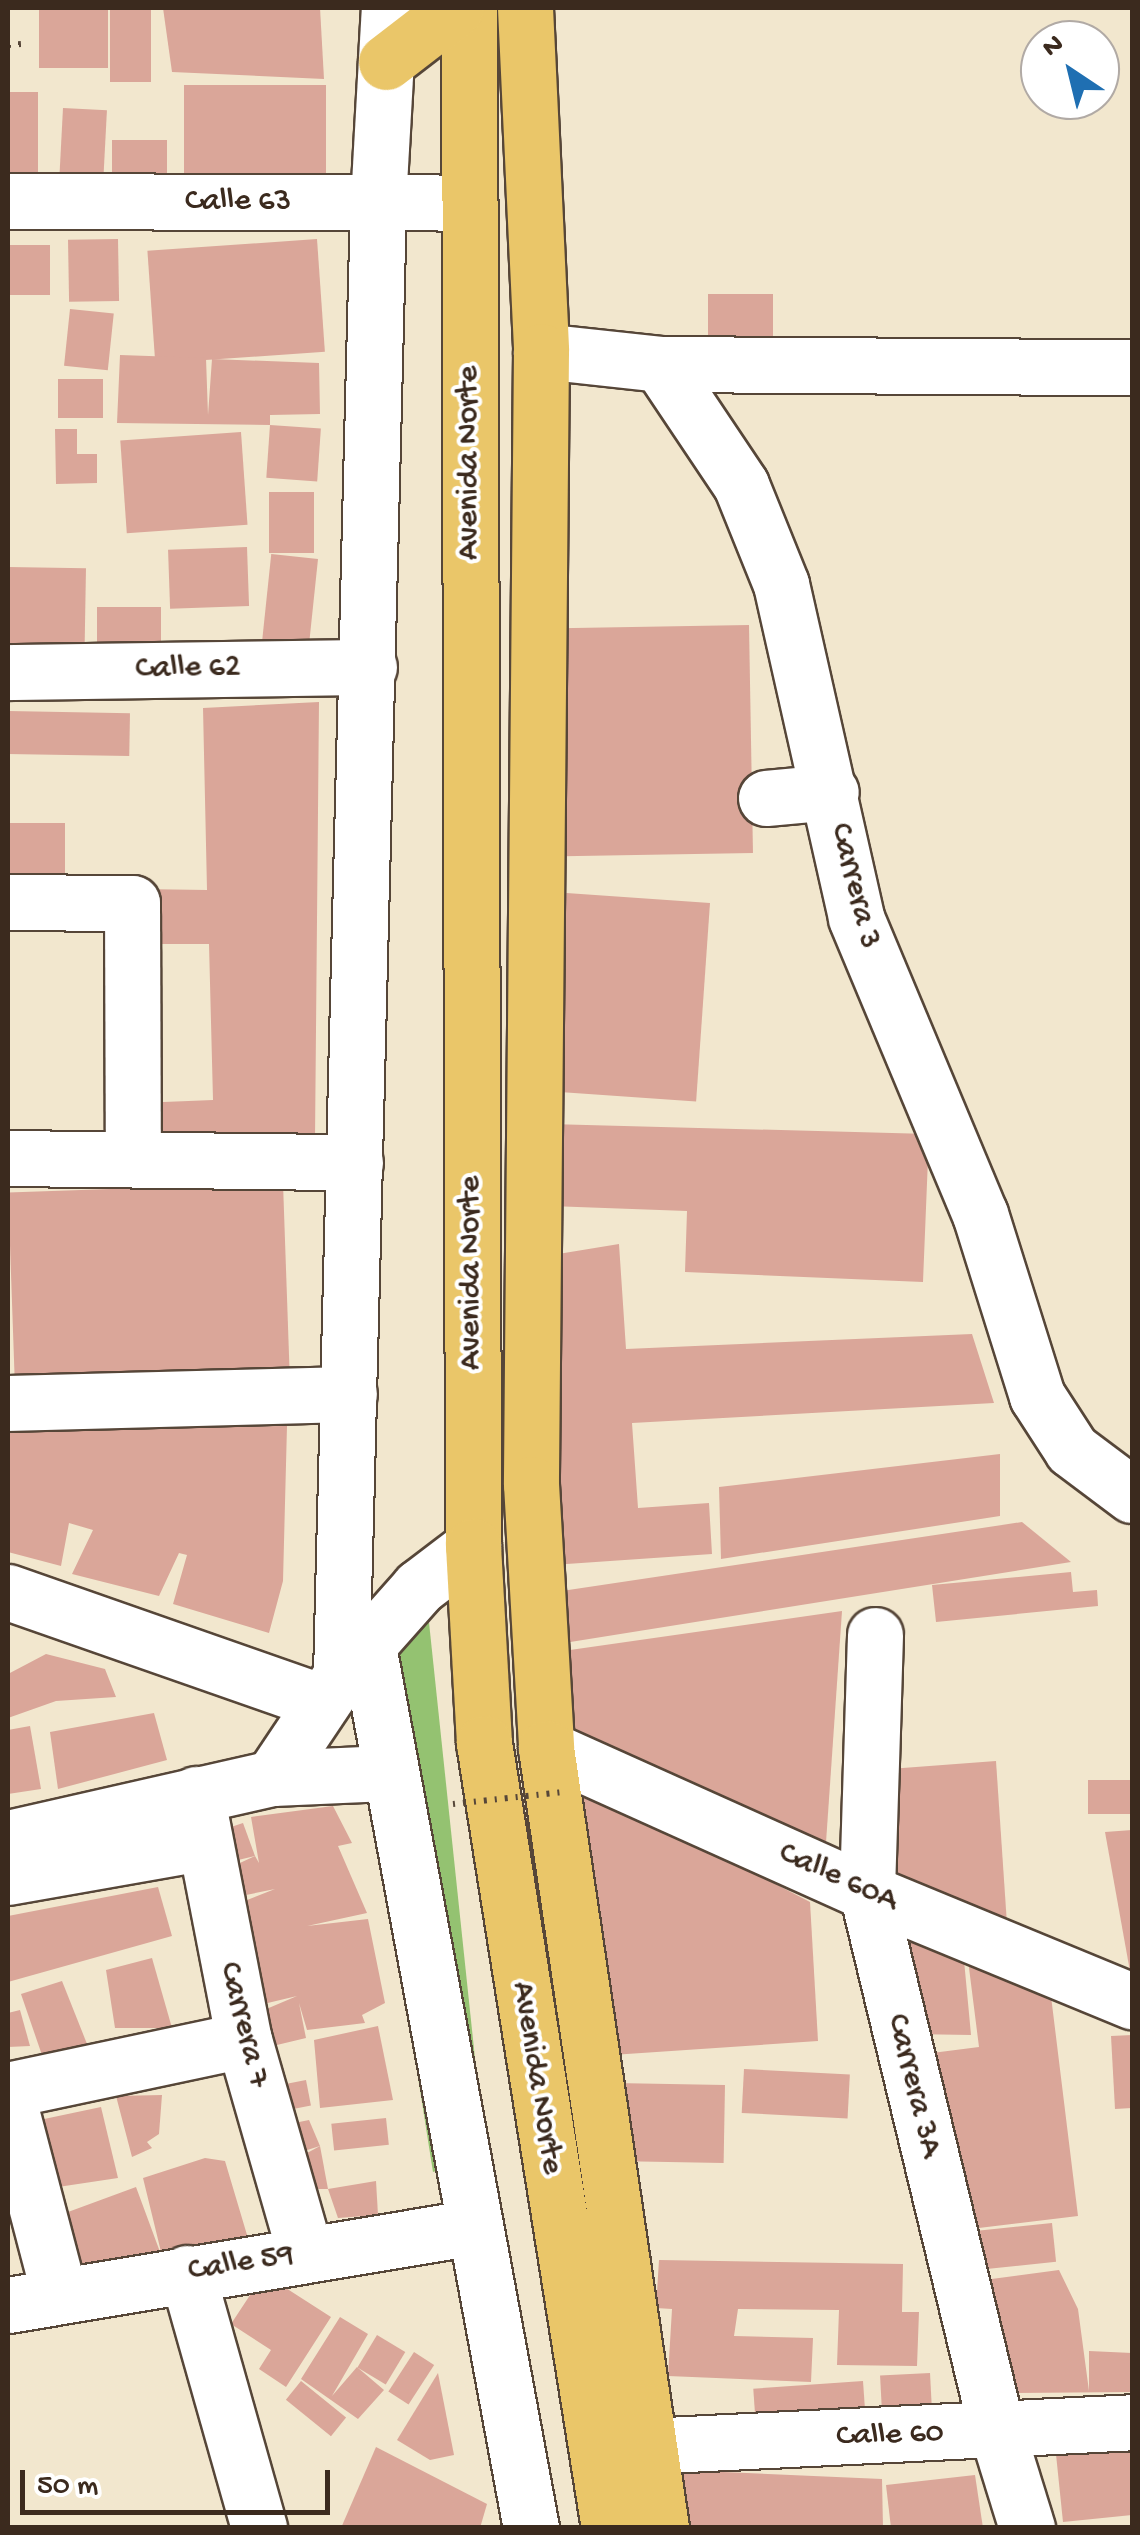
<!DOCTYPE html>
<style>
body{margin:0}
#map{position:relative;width:1140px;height:2535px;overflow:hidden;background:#f2e7ce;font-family:"Gochi Hand",sans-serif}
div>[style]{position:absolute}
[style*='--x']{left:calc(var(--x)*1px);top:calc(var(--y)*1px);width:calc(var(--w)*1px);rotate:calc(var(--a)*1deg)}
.green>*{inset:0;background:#94c271}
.building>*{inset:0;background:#daa699;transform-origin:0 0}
.path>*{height:6px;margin-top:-3px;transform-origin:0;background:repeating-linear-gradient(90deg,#564638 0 2.5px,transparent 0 10.5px)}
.roads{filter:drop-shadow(2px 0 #564638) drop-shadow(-2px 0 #564638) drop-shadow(0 2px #564638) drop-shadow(0 -2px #564638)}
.minor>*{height:55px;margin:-27.5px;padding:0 27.5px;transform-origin:27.5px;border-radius:27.5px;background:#fff}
.major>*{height:55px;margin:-27.5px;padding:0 27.5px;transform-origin:27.5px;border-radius:27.5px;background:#eac669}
.path-bridge>*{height:6px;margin-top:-3px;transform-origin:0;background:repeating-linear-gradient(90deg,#564638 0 2.5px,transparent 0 10.5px)}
span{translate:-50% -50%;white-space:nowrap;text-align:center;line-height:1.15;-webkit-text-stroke:8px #fff;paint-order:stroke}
.street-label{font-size:32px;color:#3b2a1e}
.frame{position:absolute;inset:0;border:10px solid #3b2a1e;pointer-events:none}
.north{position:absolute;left:1020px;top:20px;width:100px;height:100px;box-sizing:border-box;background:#fff;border:2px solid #b1aaa5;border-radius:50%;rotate:325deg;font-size:28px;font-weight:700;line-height:40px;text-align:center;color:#3b2a1e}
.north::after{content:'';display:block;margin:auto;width:35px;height:45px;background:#1f6fb2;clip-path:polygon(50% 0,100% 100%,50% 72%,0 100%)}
.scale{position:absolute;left:20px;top:2470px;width:310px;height:45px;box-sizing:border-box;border:5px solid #3b2a1e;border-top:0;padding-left:12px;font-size:30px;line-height:35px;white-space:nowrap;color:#3b2a1e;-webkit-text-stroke:8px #fff;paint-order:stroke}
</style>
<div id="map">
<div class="green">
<i style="clip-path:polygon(426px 1594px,485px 2153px,433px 2172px,354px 1673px)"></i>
</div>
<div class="building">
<i style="left:39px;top:8px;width:69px;height:60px"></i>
<i style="left:110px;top:8px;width:41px;height:74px"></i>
<i style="clip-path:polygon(163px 8px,320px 8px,324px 79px,172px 72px)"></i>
<i style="left:326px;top:85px;width:106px;height:142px;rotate:90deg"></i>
<i style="left:8px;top:92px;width:30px;height:96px"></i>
<i style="left:63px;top:108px;width:44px;height:84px;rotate:3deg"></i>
<i style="left:112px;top:140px;width:55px;height:55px"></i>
<i style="left:118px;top:239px;width:62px;height:50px;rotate:89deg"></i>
<i style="left:317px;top:239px;width:113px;height:170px;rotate:86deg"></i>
<i style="left:8px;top:245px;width:42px;height:50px"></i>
<i style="left:708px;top:294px;width:65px;height:47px"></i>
<i style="left:70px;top:309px;width:44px;height:57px;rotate:6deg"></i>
<i style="clip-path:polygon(120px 355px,206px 358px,208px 415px,212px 359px,319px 363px,320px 414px,270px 415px,270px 425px,117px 423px)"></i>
<i style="left:103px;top:379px;width:39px;height:45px;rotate:90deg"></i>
<i style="left:270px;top:425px;width:51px;height:53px;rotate:4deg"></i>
<i style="clip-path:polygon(55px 429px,77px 429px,77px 454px,97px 454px,97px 483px,56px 484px)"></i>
<i style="left:241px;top:432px;width:93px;height:121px;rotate:86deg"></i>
<i style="left:314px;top:492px;width:61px;height:45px;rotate:90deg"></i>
<i style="left:247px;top:547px;width:59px;height:79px;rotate:88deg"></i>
<i style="left:318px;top:559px;width:104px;height:47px;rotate:96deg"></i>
<i style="left:8px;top:567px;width:78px;height:86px;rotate:1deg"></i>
<i style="left:97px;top:607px;width:64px;height:56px"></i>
<i style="left:749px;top:625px;width:228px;height:190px;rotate:89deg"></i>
<i style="clip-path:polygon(319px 702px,315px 1139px,136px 1135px,139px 1103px,213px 1100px,209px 944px,137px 944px,139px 889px,207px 890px,203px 708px)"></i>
<i style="left:8px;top:711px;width:122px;height:43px;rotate:1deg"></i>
<i style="left:8px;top:823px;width:57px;height:67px"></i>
<i style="left:710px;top:903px;width:199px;height:144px;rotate:94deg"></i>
<i style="clip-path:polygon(549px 1124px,929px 1134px,923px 1282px,685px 1272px,687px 1211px,550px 1206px)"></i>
<i style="left:283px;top:1183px;width:210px;height:275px;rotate:88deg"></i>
<i style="clip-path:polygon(619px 1244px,626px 1349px,972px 1334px,994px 1403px,632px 1423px,638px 1508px,709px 1503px,712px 1554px,552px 1565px,546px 1256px)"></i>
<i style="clip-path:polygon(287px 1426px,283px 1581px,269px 1633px,173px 1604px,187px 1555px,179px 1553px,159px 1596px,72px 1574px,93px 1530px,69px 1523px,61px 1566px,8px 1552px,8px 1428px)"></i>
<i style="clip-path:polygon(1000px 1454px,1000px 1516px,721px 1559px,719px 1487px)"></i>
<i style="clip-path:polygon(1022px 1522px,1071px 1562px,564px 1643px,555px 1592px)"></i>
<i style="clip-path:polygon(1071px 1572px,1073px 1592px,1097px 1590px,1098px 1606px,936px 1622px,932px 1585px)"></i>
<i style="clip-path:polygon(842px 1611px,825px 1857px,555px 1724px,556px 1652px)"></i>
<i style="clip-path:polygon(46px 1654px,105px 1669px,116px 1697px,56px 1701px,8px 1718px,8px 1674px)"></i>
<i style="clip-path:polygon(154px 1713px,167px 1760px,58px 1789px,50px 1732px)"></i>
<i style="clip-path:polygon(30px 1726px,41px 1789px,8px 1794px,8px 1730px)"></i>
<i style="clip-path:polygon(996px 1761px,1008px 1939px,894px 1901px,876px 1770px)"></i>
<i style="left:1132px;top:1780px;width:34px;height:44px;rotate:90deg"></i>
<i style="clip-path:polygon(581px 1783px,810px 1902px,818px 2041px,597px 2056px)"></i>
<i style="clip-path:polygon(333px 1806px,352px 1843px,338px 1846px,367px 1913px,307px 1926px,368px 1919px,385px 2003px,362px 2015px,365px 2023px,307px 2030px,299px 2003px,306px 2038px,256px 2050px,243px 2019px,297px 1996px,279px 1936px,297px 1996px,242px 2009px,222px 1910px,275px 1889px,226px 1899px,216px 1874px,255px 1856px,259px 1863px,251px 1817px)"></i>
<i style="clip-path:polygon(243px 1823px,255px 1856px,213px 1866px,207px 1835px)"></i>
<i style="clip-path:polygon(1132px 1830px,1132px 1977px,1131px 1977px,1105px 1832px)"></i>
<i style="clip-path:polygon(158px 1887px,172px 1936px,8px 1982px,8px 1916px)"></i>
<i style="clip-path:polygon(897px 1932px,964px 1960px,971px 2035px,910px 2034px)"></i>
<i style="clip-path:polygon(152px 1958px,172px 2028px,115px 2028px,106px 1970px)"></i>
<i style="clip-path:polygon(968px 1960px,1051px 1996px,1078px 2216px,954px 2231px,932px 2053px,979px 2047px)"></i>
<i style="clip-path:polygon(62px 1981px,93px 2059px,44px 2061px,21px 1994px)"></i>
<i style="clip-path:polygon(20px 2010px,30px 2046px,8px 2047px,8px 2013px)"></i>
<i style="clip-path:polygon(378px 2026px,393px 2100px,320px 2108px,314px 2040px)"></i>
<i style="clip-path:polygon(1132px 2035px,1132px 2108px,1115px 2109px,1111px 2036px)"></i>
<i style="left:744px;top:2069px;width:106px;height:44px;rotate:3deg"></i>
<i style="left:306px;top:2080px;width:26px;height:39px;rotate:79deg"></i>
<i style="left:614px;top:2083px;width:111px;height:78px;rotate:1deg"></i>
<i style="clip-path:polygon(162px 2095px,159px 2134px,147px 2142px,152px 2148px,132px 2157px,116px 2096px)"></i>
<i style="clip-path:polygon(101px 2107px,118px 2178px,58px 2187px,30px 2122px)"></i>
<i style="left:386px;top:2118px;width:27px;height:55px;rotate:84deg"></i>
<i style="clip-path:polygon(309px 2120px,320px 2146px,285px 2157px,275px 2127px)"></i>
<i style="clip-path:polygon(320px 2146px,328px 2189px,296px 2189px,285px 2165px)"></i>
<i style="clip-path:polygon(205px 2158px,225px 2161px,250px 2245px,164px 2264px,67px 2270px,49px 2219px,136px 2187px,163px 2260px,143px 2178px)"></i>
<i style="clip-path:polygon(376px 2181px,378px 2215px,338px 2218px,328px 2189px)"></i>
<i style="left:1052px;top:2223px;width:39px;height:94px;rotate:84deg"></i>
<i style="clip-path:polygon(659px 2260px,903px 2264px,902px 2312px,919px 2312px,917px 2366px,837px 2365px,839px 2310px,738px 2309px,734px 2336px,813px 2338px,811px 2382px,668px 2376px,672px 2309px,656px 2308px)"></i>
<i style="clip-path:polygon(1059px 2270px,1078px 2309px,1089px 2391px,1089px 2351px,1132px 2353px,1132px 2392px,1002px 2393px,969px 2282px)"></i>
<i style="clip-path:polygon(264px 2274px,331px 2317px,286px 2387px,259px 2369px,271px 2350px,231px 2324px)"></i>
<i style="clip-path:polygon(340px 2317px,368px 2334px,332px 2396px,357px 2367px,384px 2390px,358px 2419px,301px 2379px)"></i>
<i style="left:377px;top:2335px;width:33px;height:38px;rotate:31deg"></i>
<i style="left:414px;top:2352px;width:24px;height:47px;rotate:33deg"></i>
<i style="clip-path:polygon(438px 2373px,454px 2455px,430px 2460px,397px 2440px)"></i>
<i style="left:930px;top:2373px;width:53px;height:50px;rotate:87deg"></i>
<i style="left:301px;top:2381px;width:58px;height:24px;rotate:39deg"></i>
<i style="left:863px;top:2381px;width:43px;height:110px;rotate:86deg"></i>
<i style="clip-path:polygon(1054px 2435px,1132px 2441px,1132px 2515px,1063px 2522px)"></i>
<i style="clip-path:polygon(376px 2447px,487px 2504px,480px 2528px,341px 2528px)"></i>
<i style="clip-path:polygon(677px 2470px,882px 2479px,883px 2528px,686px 2528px)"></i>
<i style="clip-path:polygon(975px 2475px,983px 2528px,891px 2528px,886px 2485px)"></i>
</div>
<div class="path">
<i style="--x:8;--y:45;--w:13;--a:-4"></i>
</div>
<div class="roads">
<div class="minor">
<i style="--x:8;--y:201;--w:461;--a:0.2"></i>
<i style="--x:541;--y:351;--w:120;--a:6.2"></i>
<i style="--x:660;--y:364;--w:146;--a:56.2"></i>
<i style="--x:741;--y:485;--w:107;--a:68"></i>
<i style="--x:781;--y:584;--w:342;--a:77.3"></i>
<i style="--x:856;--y:918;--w:321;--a:67.3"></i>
<i style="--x:980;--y:1214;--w:191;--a:72.6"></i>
<i style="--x:1037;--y:1396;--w:64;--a:57.1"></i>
<i style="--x:1072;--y:1450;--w:75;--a:36.9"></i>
<i style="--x:660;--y:364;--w:472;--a:0.4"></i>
<i style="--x:8;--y:672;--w:361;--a:-0.8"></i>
<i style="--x:766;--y:798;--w:65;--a:-5.3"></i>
<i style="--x:8;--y:902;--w:124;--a:0.5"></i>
<i style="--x:132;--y:903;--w:255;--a:89.8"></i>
<i style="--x:8;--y:1158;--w:347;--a:0.7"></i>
<i style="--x:8;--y:1403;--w:341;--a:-1.5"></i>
<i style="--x:8;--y:1592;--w:330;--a:19.3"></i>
<i style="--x:875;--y:1635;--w:257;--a:91.8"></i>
<i style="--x:867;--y:1892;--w:554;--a:76.44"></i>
<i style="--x:997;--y:2431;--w:102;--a:72.8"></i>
<i style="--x:368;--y:1646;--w:897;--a:79.53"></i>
<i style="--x:341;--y:1675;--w:1473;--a:-88.56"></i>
<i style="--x:378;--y:202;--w:194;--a:-86.8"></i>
<i style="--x:546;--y:1748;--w:352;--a:24.2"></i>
<i style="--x:867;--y:1892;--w:287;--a:22.4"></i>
<i style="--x:272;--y:1778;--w:116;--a:-2.5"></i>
<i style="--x:196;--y:1794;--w:251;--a:79"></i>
<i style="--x:244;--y:2040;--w:222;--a:74"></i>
<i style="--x:8;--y:1838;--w:271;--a:-12.8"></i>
<i style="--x:272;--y:1778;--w:124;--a:-56.2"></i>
<i style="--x:341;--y:1675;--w:118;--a:-48.4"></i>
<i style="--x:419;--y:1587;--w:68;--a:-37.2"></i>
<i style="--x:8;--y:1877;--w:196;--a:-10"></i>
<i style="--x:8;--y:2090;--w:241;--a:-12"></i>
<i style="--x:8;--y:2099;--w:202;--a:75.3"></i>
<i style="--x:187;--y:2273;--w:265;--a:74.2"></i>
<i style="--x:8;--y:2305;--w:473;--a:-9.5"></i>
<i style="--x:646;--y:2446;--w:487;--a:-2.8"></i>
</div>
<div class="major">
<i style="--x:469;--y:8;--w:1538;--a:89.85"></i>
<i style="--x:473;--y:1546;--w:197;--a:86.8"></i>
<i style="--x:484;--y:1743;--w:795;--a:80.95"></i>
<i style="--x:525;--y:8;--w:343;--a:87.3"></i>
<i style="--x:541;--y:351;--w:1133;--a:90.51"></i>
<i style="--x:531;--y:1484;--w:264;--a:86.7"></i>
<i style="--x:546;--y:1748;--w:788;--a:81.61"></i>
<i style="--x:386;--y:62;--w:88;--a:-37.6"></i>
</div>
</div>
<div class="path-bridge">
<i style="--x:453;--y:1804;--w:111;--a:-6.2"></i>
</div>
<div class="street-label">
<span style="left:238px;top:202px">Calle 63</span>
<span style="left:470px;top:463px;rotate:-90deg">Avenida Norte</span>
<span style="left:188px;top:669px;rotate:-1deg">Calle 62</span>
<span style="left:854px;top:886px;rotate:76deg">Carrera 3</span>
<span style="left:472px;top:1273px;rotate:-90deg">Avenida Norte</span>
<span style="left:838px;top:1878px;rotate:24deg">Calle 60A</span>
<span style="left:243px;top:2025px;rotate:76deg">Carrera 7</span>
<span style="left:536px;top:2078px;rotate:81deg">Avenida Norte</span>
<span style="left:913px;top:2086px;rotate:76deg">Carrera 3A</span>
<span style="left:241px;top:2264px;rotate:-9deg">Calle 59</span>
<span style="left:890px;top:2436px;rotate:-2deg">Calle 60</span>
</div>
<div class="frame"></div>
<div class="north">N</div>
<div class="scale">50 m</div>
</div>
